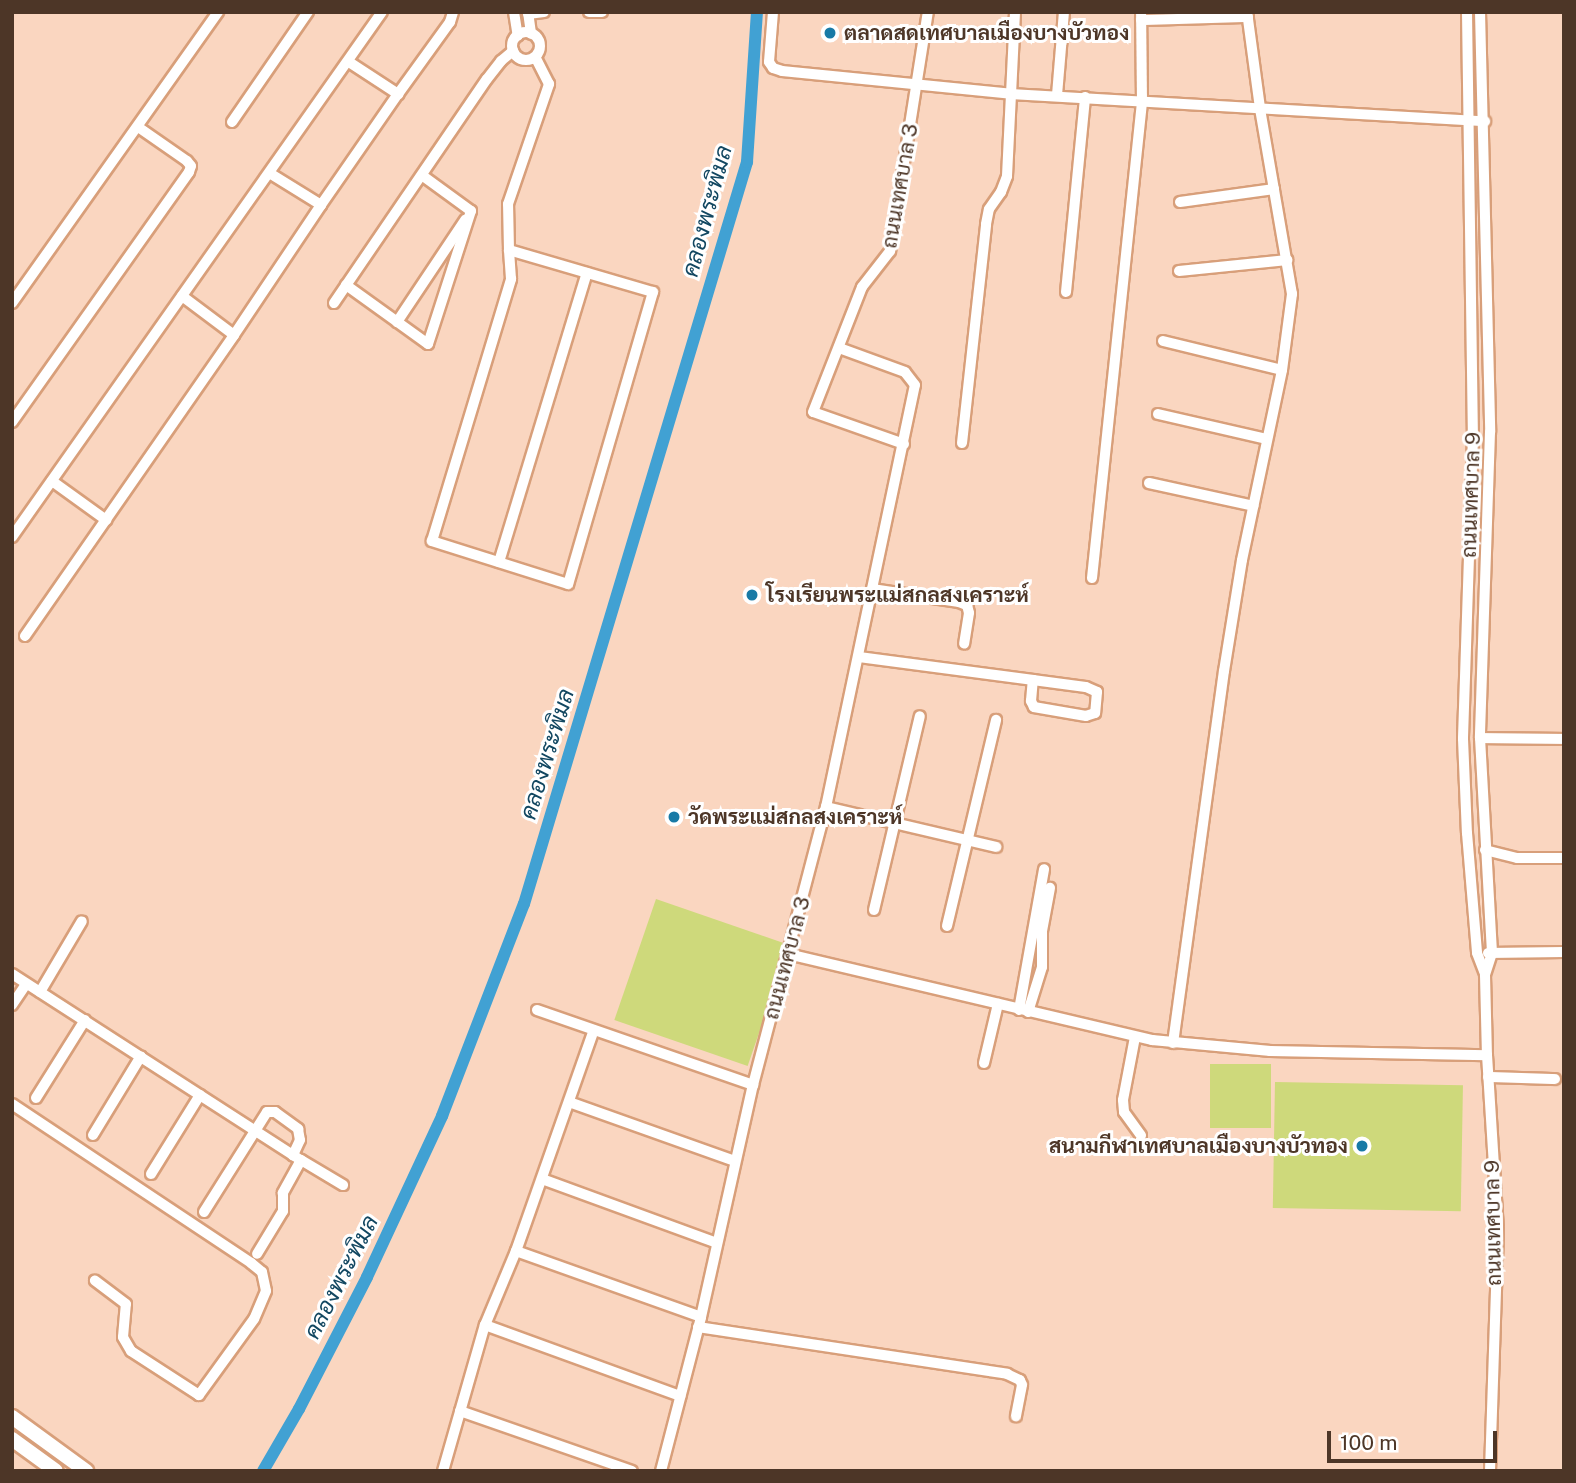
<!DOCTYPE html>
<meta charset="utf-8">
<style>
body{margin:0}
#map{position:relative;width:1576px;height:1483px;overflow:hidden;background:#fad6c0;font-family:"Public Sans",Sarabun,sans-serif}
div>[style]{position:absolute}
[style*='--x']{left:calc(var(--x)*1px);top:calc(var(--y)*1px);width:calc(var(--w)*1px);rotate:calc(var(--a)*1deg)}
.green>*{inset:0;background:#ced97b;transform-origin:0 0}
.canal>*{height:12px;margin:-6px;padding:0 6px;transform-origin:6px;border-radius:6px;background:#41a1d3}
.roads{filter:drop-shadow(2px 0 #d89f7a) drop-shadow(-2px 0 #d89f7a) drop-shadow(0 2px #d89f7a) drop-shadow(0 -2px #d89f7a)}
.street>*{height:10px;margin:-5px;padding:0 5px;transform-origin:5px;border-radius:5px;background:#fff}
.street>.ring{margin:-5px;padding:0;box-sizing:content-box;background:none;border:10px solid #fff;border-radius:50%}
.secondary>*{height:14px;margin:-7px;padding:0 7px;transform-origin:7px;border-radius:7px;background:#fff}
.dots>*{width:19px;height:19px;translate:-50% -50%;box-sizing:border-box;border:4px solid #fff;border-radius:50%}
span{translate:-50% -50%;white-space:nowrap;text-align:center;line-height:1.15;-webkit-text-stroke:6px #fff;paint-order:stroke}
.poi-label{font-size:21px;color:#4d3627;font-weight:700}
.left{translate:0 -50%;text-align:left}
.right{translate:-100% -50%;text-align:right}
.street-label{font-size:21px;color:#4d3627}
.water-label{font-size:23px;color:#124761;font-style:italic}
.frame{position:absolute;inset:0;border:14px solid #4d3627;pointer-events:none}
.scale{position:absolute;left:1327px;top:1431px;width:170px;height:32px;box-sizing:border-box;border:4px solid #4d3627;border-top:0;padding-left:9px;font-size:21px;line-height:24px;white-space:nowrap;color:#4d3627;-webkit-text-stroke:5px #fff;paint-order:stroke}
</style>
<div id="map">
<div class="green">
<i style="left:656px;top:899px;width:141px;height:128px;rotate:19deg"></i>
<i style="left:1210px;top:1064px;width:61px;height:64px"></i>
<i style="left:1275px;top:1082px;width:188px;height:126px;rotate:1deg"></i>
</div>
<div class="canal">
<i style="--x:263;--y:1471;--w:72;--a:-59.9"></i>
<i style="--x:299;--y:1409;--w:148;--a:-62.7"></i>
<i style="--x:367;--y:1277;--w:178;--a:-65"></i>
<i style="--x:442;--y:1116;--w:227;--a:-68.9"></i>
<i style="--x:524;--y:904;--w:775;--a:-73.27"></i>
<i style="--x:747;--y:162;--w:150;--a:-86.2"></i>
</div>
<div class="roads">
<div class="street">
<i style="--x:514;--y:12;--w:24;--a:81"></i>
<i style="--x:528;--y:12;--w:22;--a:82"></i>
<i style="--x:589;--y:12;--w:13;--a:0"></i>
<i style="--x:773;--y:12;--w:50;--a:94.6"></i>
<i style="--x:769;--y:62;--w:7;--a:56"></i>
<i style="--x:773;--y:68;--w:9;--a:18"></i>
<i style="--x:782;--y:71;--w:230;--a:5.7"></i>
<i style="--x:1011;--y:94;--w:475;--a:3.3"></i>
<i style="--x:1467;--y:12;--w:424;--a:89.2"></i>
<i style="--x:1473;--y:436;--w:303;--a:91.9"></i>
<i style="--x:1463;--y:739;--w:94;--a:87.6"></i>
<i style="--x:1467;--y:833;--w:120;--a:85.2"></i>
<i style="--x:1477;--y:953;--w:22;--a:69"></i>
<i style="--x:1480;--y:12;--w:420;--a:88.6"></i>
<i style="--x:1490;--y:432;--w:306;--a:91.9"></i>
<i style="--x:1480;--y:738;--w:215;--a:86.8"></i>
<i style="--x:1492;--y:953;--w:23;--a:108"></i>
<i style="--x:1485;--y:975;--w:80;--a:88.6"></i>
<i style="--x:1487;--y:1055;--w:175;--a:86.4"></i>
<i style="--x:1498;--y:1230;--w:241;--a:91.9"></i>
<i style="--x:528;--y:14;--w:16;--a:-7"></i>
<i style="--x:1141;--y:20;--w:107;--a:-1.6"></i>
<i class="ring" style="left:512px;top:32px;width:18px;height:18px"></i>
<i style="--x:349;--y:62;--w:59;--a:33.1"></i>
<i style="--x:398;--y:94;--w:89;--a:-54.2"></i>
<i style="--x:450;--y:22;--w:10;--a:-73"></i>
<i style="--x:1057;--y:95;--w:83;--a:-85.2"></i>
<i style="--x:232;--y:122;--w:134;--a:-55.4"></i>
<i style="--x:271;--y:174;--w:59;--a:31.8"></i>
<i style="--x:321;--y:205;--w:135;--a:-55.3"></i>
<i style="--x:1180;--y:202;--w:95;--a:-7.9"></i>
<i style="--x:509;--y:250;--w:150;--a:16.3"></i>
<i style="--x:653;--y:292;--w:304;--a:106.2"></i>
<i style="--x:568;--y:584;--w:143;--a:-162.5"></i>
<i style="--x:432;--y:541;--w:274;--a:-73.2"></i>
<i style="--x:511;--y:279;--w:29;--a:-94"></i>
<i style="--x:509;--y:250;--w:46;--a:-91.2"></i>
<i style="--x:508;--y:204;--w:127;--a:-71.1"></i>
<i style="--x:549;--y:84;--w:30;--a:-117"></i>
<i style="--x:1179;--y:271;--w:109;--a:-5.8"></i>
<i style="--x:346;--y:285;--w:101;--a:35.7"></i>
<i style="--x:428;--y:344;--w:140;--a:-72.1"></i>
<i style="--x:471;--y:211;--w:59;--a:-143.9"></i>
<i style="--x:1066;--y:292;--w:196;--a:-84.4"></i>
<i style="--x:182;--y:296;--w:65;--a:36.9"></i>
<i style="--x:234;--y:335;--w:156;--a:-56.2"></i>
<i style="--x:12;--y:303;--w:357;--a:-54.7"></i>
<i style="--x:334;--y:303;--w:271;--a:-55.7"></i>
<i style="--x:487;--y:79;--w:23;--a:-52"></i>
<i style="--x:501;--y:61;--w:16;--a:-40"></i>
<i style="--x:397;--y:322;--w:123;--a:-56.3"></i>
<i style="--x:1163;--y:341;--w:122;--a:13.7"></i>
<i style="--x:1158;--y:414;--w:111;--a:13"></i>
<i style="--x:12;--y:422;--w:306;--a:-54.7"></i>
<i style="--x:189;--y:172;--w:6;--a:-72"></i>
<i style="--x:191;--y:166;--w:6;--a:-129"></i>
<i style="--x:187;--y:161;--w:60;--a:-145.2"></i>
<i style="--x:962;--y:443;--w:220;--a:-83.7"></i>
<i style="--x:986;--y:224;--w:15;--a:-79"></i>
<i style="--x:989;--y:209;--w:21;--a:-55"></i>
<i style="--x:1001;--y:192;--w:17;--a:-69"></i>
<i style="--x:1007;--y:176;--w:164;--a:-87.2"></i>
<i style="--x:904;--y:444;--w:96;--a:-160.6"></i>
<i style="--x:813;--y:412;--w:134;--a:-68.6"></i>
<i style="--x:862;--y:287;--w:46;--a:-52.1"></i>
<i style="--x:890;--y:251;--w:242;--a:-81"></i>
<i style="--x:52;--y:481;--w:67;--a:35.8"></i>
<i style="--x:1149;--y:483;--w:107;--a:12.4"></i>
<i style="--x:12;--y:537;--w:642;--a:-54.83"></i>
<i style="--x:499;--y:562;--w:302;--a:-73.1"></i>
<i style="--x:1092;--y:578;--w:480;--a:-84"></i>
<i style="--x:1142;--y:101;--w:89;--a:-90.6"></i>
<i style="--x:872;--y:589;--w:88;--a:8.5"></i>
<i style="--x:959;--y:602;--w:9;--a:21"></i>
<i style="--x:967;--y:605;--w:8;--a:76"></i>
<i style="--x:969;--y:613;--w:31;--a:99"></i>
<i style="--x:25;--y:636;--w:366;--a:-55.2"></i>
<i style="--x:859;--y:657;--w:176;--a:7.5"></i>
<i style="--x:1033;--y:680;--w:53;--a:7.5"></i>
<i style="--x:1086;--y:687;--w:12;--a:24"></i>
<i style="--x:1097;--y:692;--w:21;--a:95"></i>
<i style="--x:1095;--y:713;--w:9;--a:162"></i>
<i style="--x:1086;--y:716;--w:53;--a:-170.2"></i>
<i style="--x:1034;--y:707;--w:7;--a:-117"></i>
<i style="--x:1031;--y:701;--w:21;--a:-85"></i>
<i style="--x:1480;--y:738;--w:84;--a:0.7"></i>
<i style="--x:826;--y:807;--w:175;--a:13.2"></i>
<i style="--x:1485;--y:850;--w:33;--a:14"></i>
<i style="--x:1517;--y:858;--w:47;--a:0"></i>
<i style="--x:874;--y:910;--w:199;--a:-76.7"></i>
<i style="--x:947;--y:926;--w:212;--a:-76.6"></i>
<i style="--x:1488;--y:953;--w:76;--a:-0.8"></i>
<i style="--x:788;--y:954;--w:374;--a:13.3"></i>
<i style="--x:1152;--y:1040;--w:119;--a:5.3"></i>
<i style="--x:1270;--y:1051;--w:217;--a:1.1"></i>
<i style="--x:12;--y:974;--w:344;--a:32.8"></i>
<i style="--x:301;--y:1160;--w:38;--a:119"></i>
<i style="--x:283;--y:1193;--w:18;--a:90"></i>
<i style="--x:283;--y:1211;--w:50;--a:121.2"></i>
<i style="--x:40;--y:992;--w:82;--a:-59.4"></i>
<i style="--x:12;--y:1005;--w:25;--a:-56"></i>
<i style="--x:537;--y:1010;--w:229;--a:19.1"></i>
<i style="--x:1019;--y:1010;--w:143;--a:-79.9"></i>
<i style="--x:1028;--y:1012;--w:47;--a:-72.7"></i>
<i style="--x:1042;--y:967;--w:36;--a:-90"></i>
<i style="--x:1042;--y:931;--w:44;--a:-79.5"></i>
<i style="--x:1135;--y:1037;--w:64;--a:100.8"></i>
<i style="--x:1123;--y:1100;--w:12;--a:85"></i>
<i style="--x:1124;--y:1112;--w:29;--a:54"></i>
<i style="--x:1173;--y:1043;--w:375;--a:-82.2"></i>
<i style="--x:1224;--y:671;--w:112;--a:-80.8"></i>
<i style="--x:1242;--y:560;--w:194;--a:-78.1"></i>
<i style="--x:1282;--y:370;--w:77;--a:-82.5"></i>
<i style="--x:1292;--y:294;--w:189;--a:-99.8"></i>
<i style="--x:1260;--y:108;--w:97;--a:-97.7"></i>
<i style="--x:984;--y:1063;--w:61;--a:-76.7"></i>
<i style="--x:1488;--y:1077;--w:67;--a:1.7"></i>
<i style="--x:36;--y:1098;--w:92;--a:-57.9"></i>
<i style="--x:569;--y:1102;--w:176;--a:19.6"></i>
<i style="--x:12;--y:1104;--w:287;--a:33.6"></i>
<i style="--x:251;--y:1263;--w:14;--a:39"></i>
<i style="--x:262;--y:1272;--w:19;--a:78"></i>
<i style="--x:266;--y:1291;--w:30;--a:113"></i>
<i style="--x:254;--y:1319;--w:94;--a:125.9"></i>
<i style="--x:199;--y:1395;--w:81;--a:-147.1"></i>
<i style="--x:131;--y:1351;--w:16;--a:-120"></i>
<i style="--x:123;--y:1337;--w:33;--a:-85"></i>
<i style="--x:126;--y:1304;--w:39;--a:-143"></i>
<i style="--x:93;--y:1135;--w:92;--a:-58.7"></i>
<i style="--x:301;--y:1160;--w:49;--a:30.8"></i>
<i style="--x:151;--y:1174;--w:93;--a:-58.2"></i>
<i style="--x:542;--y:1179;--w:186;--a:20.1"></i>
<i style="--x:204;--y:1212;--w:118;--a:-57.8"></i>
<i style="--x:267;--y:1112;--w:8;--a:0"></i>
<i style="--x:275;--y:1112;--w:29;--a:36"></i>
<i style="--x:298;--y:1129;--w:11;--a:80"></i>
<i style="--x:300;--y:1140;--w:17;--a:115"></i>
<i style="--x:516;--y:1251;--w:196;--a:19.6"></i>
<i style="--x:485;--y:1325;--w:208;--a:20"></i>
<i style="--x:698;--y:1327;--w:313;--a:8.6"></i>
<i style="--x:1007;--y:1374;--w:14;--a:25"></i>
<i style="--x:1020;--y:1380;--w:5;--a:68"></i>
<i style="--x:1022;--y:1385;--w:32;--a:101"></i>
<i style="--x:460;--y:1411;--w:182;--a:19.2"></i>
<i style="--x:443;--y:1471;--w:152;--a:-74"></i>
<i style="--x:485;--y:1325;--w:80;--a:-67.3"></i>
<i style="--x:516;--y:1251;--w:234;--a:-70.6"></i>
<i style="--x:661;--y:1471;--w:159;--a:-75.4"></i>
<i style="--x:701;--y:1317;--w:238;--a:-77.4"></i>
<i style="--x:753;--y:1085;--w:287;--a:-75.3"></i>
<i style="--x:826;--y:807;--w:431;--a:-78.1"></i>
<i style="--x:915;--y:385;--w:16;--a:-128"></i>
<i style="--x:905;--y:372;--w:70;--a:-160"></i>
</div>
<div class="secondary">
<i style="--x:12;--y:1417;--w:92;--a:36.1"></i>
<i style="--x:12;--y:1439;--w:54;--a:36"></i>
</div>
</div>
<div class="dots">
<i style="left:830px;top:33px;background:#187aa6"></i>
<i style="left:752px;top:595px;background:#187aa6"></i>
<i style="left:674px;top:817px;background:#187aa6"></i>
<i style="left:1362px;top:1146px;background:#187aa6"></i>
</div>
<div class="poi-label">
<span class="left" style="left:844px;top:33px">ตลาดสดเทศบาลเมืองบางบัวทอง</span>
<span class="left" style="left:766px;top:595px">โรงเรียนพระแม่สกลสงเคราะห์</span>
<span class="left" style="left:688px;top:817px">วัดพระแม่สกลสงเคราะห์</span>
<span class="right" style="left:1348px;top:1146px">สนามกีฬาเทศบาลเมืองบางบัวทอง</span>
</div>
<div class="street-label">
<span style="left:900px;top:186px;rotate:-80deg">ถนนเทศบาล 3</span>
<span style="left:1471px;top:495px;rotate:-88deg">ถนนเทศบาล 9</span>
<span style="left:787px;top:958px;rotate:-75deg">ถนนเทศบาล 3</span>
<span style="left:1493px;top:1223px;rotate:-91deg">ถนนเทศบาล 9</span>
</div>
<div class="water-label">
<span style="left:707px;top:211px;rotate:-75deg">คลองพระพิมล</span>
<span style="left:547px;top:754px;rotate:-73deg">คลองพระพิมล</span>
<span style="left:341px;top:1277px;rotate:-63deg">คลองพระพิมล</span>
</div>
<div class="frame"></div>
<div class="scale">100 m</div>
</div>
